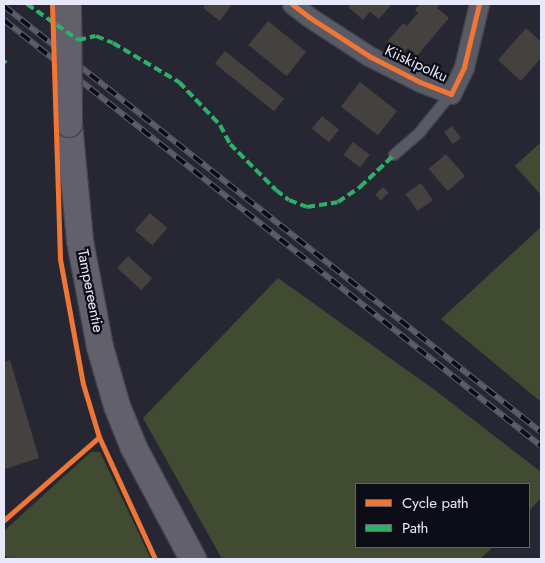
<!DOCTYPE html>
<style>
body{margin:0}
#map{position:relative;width:545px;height:563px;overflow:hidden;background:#272734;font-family:Jost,sans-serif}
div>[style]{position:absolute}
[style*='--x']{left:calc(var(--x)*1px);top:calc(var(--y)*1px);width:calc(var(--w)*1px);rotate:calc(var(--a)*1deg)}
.green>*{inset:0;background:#414b31}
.building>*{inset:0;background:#45413f;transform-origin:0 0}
.roads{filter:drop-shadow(1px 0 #44444f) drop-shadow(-1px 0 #44444f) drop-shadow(0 1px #44444f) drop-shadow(0 -1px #44444f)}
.lane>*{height:10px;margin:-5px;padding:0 5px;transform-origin:5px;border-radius:5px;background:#5a5a64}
.street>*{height:19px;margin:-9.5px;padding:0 9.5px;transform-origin:9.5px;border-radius:9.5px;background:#5a5a64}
.secondary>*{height:26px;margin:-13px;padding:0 13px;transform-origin:13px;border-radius:13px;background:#62606a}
.rail>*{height:5.5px;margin-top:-2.75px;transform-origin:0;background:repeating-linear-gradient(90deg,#0c0c17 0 11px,#5e5e6a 0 22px);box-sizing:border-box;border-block:1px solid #5e5e6a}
.bridges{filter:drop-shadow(1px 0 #44444f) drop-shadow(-1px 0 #44444f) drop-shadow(0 1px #44444f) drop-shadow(0 -1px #44444f)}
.secondary-bridge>*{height:26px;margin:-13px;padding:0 13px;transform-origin:13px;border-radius:13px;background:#62606a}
.quiet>*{height:4px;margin-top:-2px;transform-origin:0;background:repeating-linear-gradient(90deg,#2db169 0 8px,transparent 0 12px)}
.cycleway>*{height:5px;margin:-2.5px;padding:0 2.5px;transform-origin:2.5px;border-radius:2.5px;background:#f07635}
span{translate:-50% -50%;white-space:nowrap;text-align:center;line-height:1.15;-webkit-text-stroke:4.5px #0c0c17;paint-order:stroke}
.street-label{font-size:15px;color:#e7e8f9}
.frame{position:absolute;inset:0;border:5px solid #e7e8f9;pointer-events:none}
.legend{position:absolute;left:355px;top:483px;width:175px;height:65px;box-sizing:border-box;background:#0c0c17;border:1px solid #646471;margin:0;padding:6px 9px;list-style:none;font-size:15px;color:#e7e8f9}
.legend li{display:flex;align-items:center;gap:10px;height:25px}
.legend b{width:25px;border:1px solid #646471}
</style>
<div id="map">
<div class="green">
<i style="clip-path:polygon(541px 142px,541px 195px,515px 166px)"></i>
<i style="clip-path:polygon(541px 227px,541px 402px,441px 319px)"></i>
<i style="clip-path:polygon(278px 278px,436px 391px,541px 472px,541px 498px,529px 511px,529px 484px,356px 484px,356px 547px,493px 547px,480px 559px,222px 559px,143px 418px)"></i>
<i style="clip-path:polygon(91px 452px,100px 452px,151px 559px,11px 559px,4px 555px,4px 531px)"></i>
</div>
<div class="building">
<i style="clip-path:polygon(206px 4px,232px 4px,220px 21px,203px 8px)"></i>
<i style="clip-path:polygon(350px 4px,392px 4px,379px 19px,370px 12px,363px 20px,348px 7px)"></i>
<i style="clip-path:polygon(420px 4px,440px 4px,437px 8px,449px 18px,417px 56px,408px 48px,401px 56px,386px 43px,403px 23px,407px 26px,418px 13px,415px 10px)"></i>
<i style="left:268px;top:21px;width:49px;height:31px;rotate:39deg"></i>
<i style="clip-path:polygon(526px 28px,541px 42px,541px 58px,521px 81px,498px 60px)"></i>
<i style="left:225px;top:51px;width:76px;height:16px;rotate:39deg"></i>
<i style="left:360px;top:82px;width:47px;height:31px;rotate:38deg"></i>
<i style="left:322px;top:116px;width:22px;height:16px;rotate:39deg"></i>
<i style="left:452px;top:126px;width:15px;height:10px;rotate:53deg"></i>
<i style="left:353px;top:142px;width:21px;height:16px;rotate:37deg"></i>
<i style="left:446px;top:154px;width:29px;height:23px;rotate:49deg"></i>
<i style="left:421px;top:183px;width:21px;height:19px;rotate:55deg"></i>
<i style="left:383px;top:187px;width:8px;height:11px;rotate:45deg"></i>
<i style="left:150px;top:213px;width:23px;height:23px;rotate:41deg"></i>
<i style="left:128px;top:256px;width:33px;height:16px;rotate:43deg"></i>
<i style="clip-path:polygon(10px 360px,39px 458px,5px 469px,4px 362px)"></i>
</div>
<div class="roads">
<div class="lane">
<i style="--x:394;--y:155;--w:35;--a:-41"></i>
<i style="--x:420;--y:132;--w:49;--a:-50.8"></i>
</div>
<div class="street">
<i style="--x:292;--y:4;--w:21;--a:37"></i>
<i style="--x:309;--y:17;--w:72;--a:33"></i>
<i style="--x:369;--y:56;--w:57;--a:27"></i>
<i style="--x:420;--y:82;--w:33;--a:21"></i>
<i style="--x:451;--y:94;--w:30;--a:-64"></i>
<i style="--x:464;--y:67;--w:65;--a:-76.6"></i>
</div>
<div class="secondary">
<i style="--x:69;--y:124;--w:118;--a:84.6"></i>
<i style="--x:80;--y:241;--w:108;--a:79.3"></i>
<i style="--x:100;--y:347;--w:61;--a:73.9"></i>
<i style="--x:117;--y:406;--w:45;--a:68"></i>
<i style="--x:134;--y:448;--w:126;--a:62"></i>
</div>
</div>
<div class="rail">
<i style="--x:4;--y:6;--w:685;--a:38.42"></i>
<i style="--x:4;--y:20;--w:685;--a:38.42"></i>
</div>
<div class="bridges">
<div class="secondary-bridge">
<i style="--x:68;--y:4;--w:120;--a:89.5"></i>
</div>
</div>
<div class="quiet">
<i style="--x:27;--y:4;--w:62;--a:35.2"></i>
<i style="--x:78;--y:40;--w:18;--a:-13"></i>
<i style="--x:96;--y:36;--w:18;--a:22"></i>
<i style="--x:113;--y:43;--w:77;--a:30.6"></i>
<i style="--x:179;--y:82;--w:59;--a:46.4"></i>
<i style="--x:220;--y:125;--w:21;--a:62"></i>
<i style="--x:230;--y:144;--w:65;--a:45"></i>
<i style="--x:276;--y:190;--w:16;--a:38"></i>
<i style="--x:289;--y:200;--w:19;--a:21"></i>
<i style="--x:307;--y:207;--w:31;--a:-9"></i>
<i style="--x:338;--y:202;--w:27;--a:-34"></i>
<i style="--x:360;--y:187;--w:47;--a:-43.3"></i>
<i style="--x:4;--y:61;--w:3;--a:45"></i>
</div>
<div class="cycleway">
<i style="--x:52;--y:4;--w:255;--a:88.2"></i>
<i style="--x:60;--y:259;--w:127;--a:79.6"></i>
<i style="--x:83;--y:384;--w:55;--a:73.2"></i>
<i style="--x:99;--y:437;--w:134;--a:65.3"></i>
<i style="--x:292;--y:4;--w:21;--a:37"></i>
<i style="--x:309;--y:17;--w:72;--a:33"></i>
<i style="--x:369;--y:56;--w:57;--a:27"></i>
<i style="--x:420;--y:82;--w:33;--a:21"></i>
<i style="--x:451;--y:94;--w:30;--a:-64"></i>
<i style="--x:464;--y:67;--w:65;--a:-76.6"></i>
<i style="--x:4;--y:520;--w:126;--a:-41.1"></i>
</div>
<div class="street-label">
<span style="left:416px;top:64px;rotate:25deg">Kiiskipolku</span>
<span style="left:90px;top:291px;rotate:79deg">Tampereentie</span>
</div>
<div class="frame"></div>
<ul class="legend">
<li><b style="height:6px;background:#f07635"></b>Cycle path</li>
<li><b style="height:6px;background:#2db169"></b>Path</li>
</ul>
</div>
